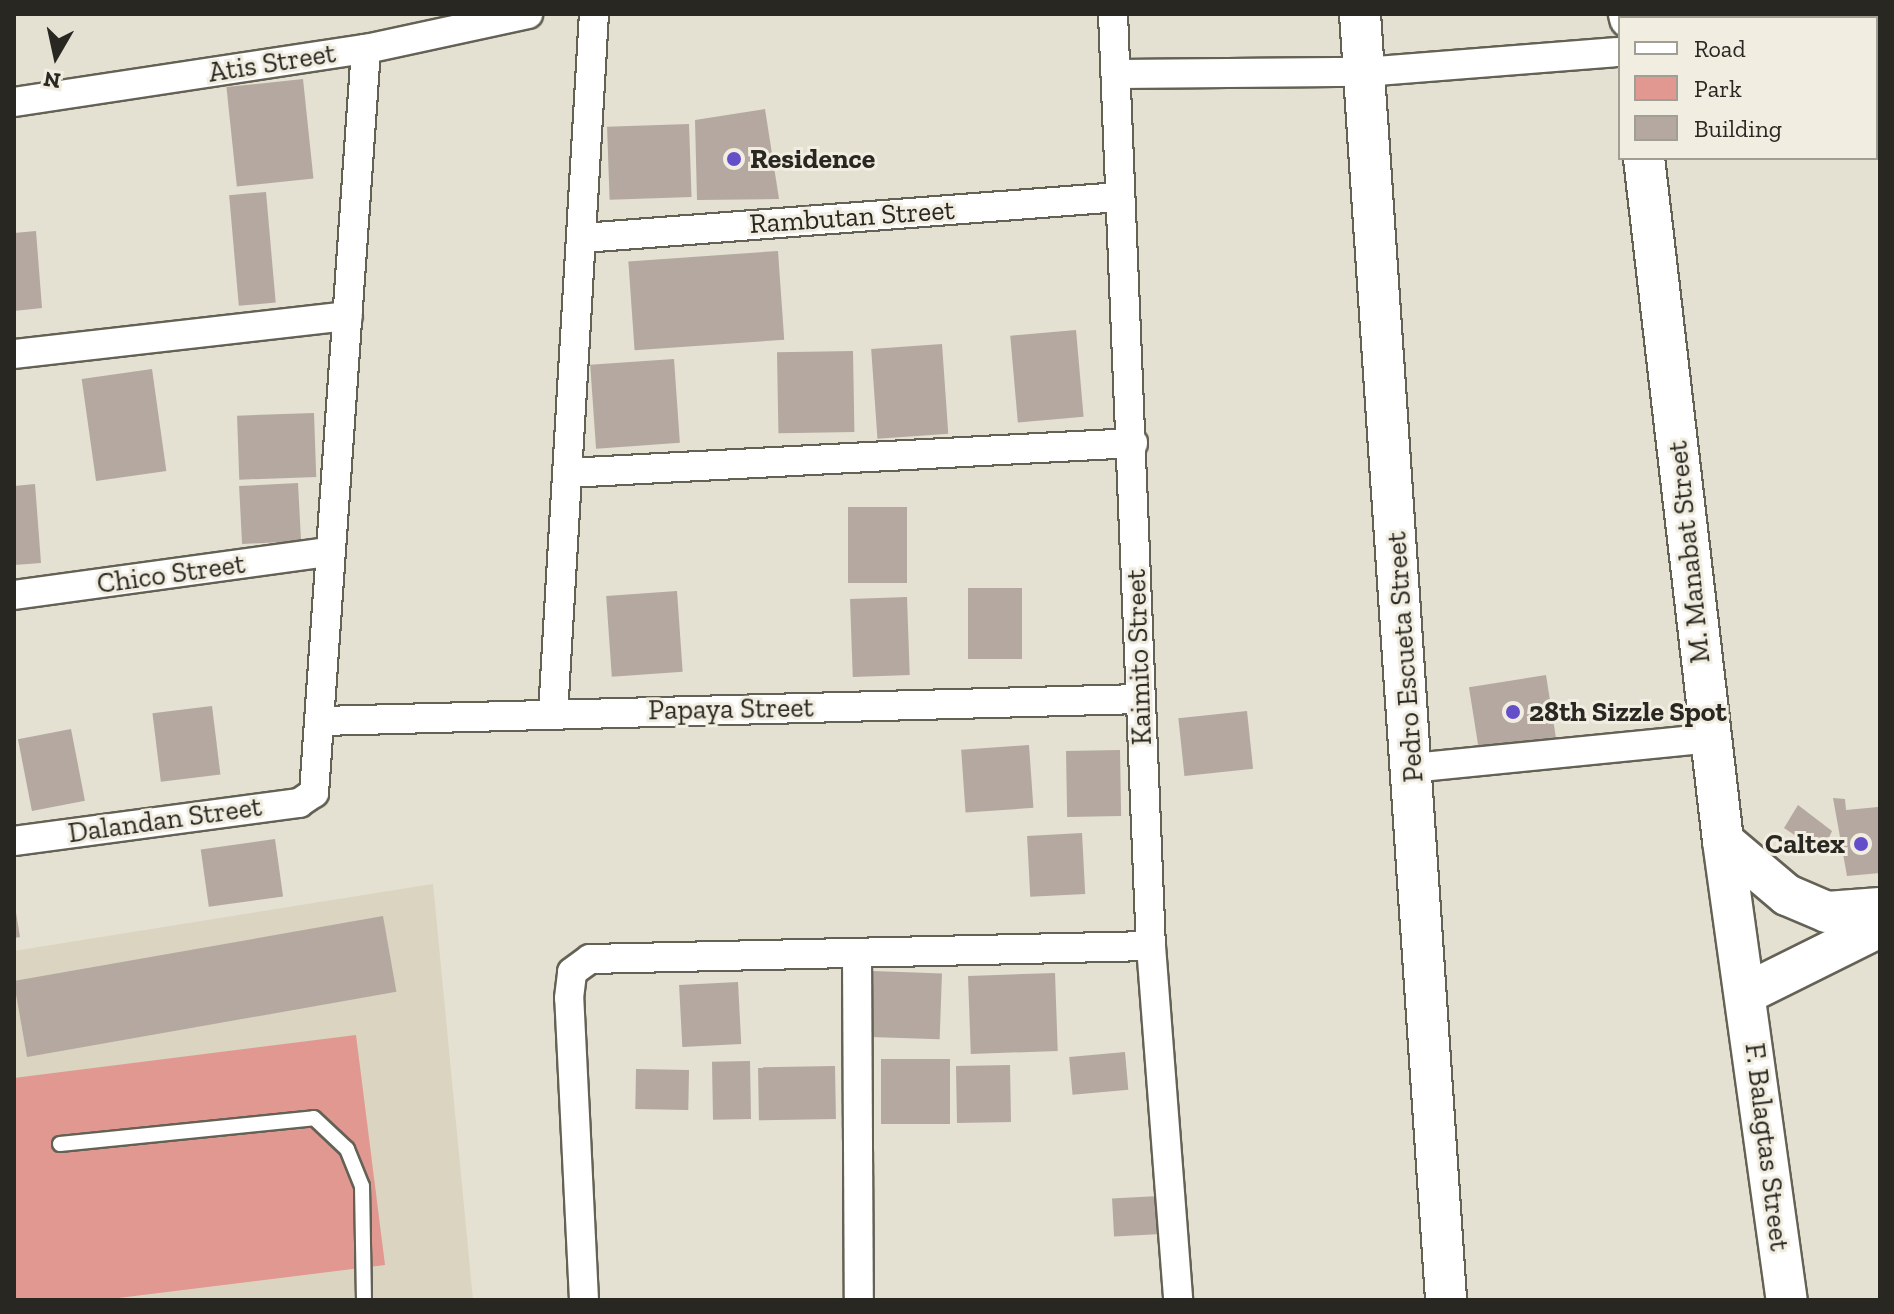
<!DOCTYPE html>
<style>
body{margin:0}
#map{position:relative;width:1894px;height:1314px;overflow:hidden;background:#e4e0d2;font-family:"Zilla Slab",serif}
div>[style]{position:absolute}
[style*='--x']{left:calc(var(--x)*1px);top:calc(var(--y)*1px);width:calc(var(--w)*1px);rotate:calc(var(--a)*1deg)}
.built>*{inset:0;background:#dad4c0}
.green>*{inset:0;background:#e19890}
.building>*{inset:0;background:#b4a8a0;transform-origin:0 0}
.roads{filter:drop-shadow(2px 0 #646155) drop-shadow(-2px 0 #646155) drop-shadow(0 2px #646155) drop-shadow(0 -2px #646155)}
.lane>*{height:14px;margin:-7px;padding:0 7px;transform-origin:7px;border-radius:7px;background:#fff}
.street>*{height:28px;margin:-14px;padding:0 14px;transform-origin:14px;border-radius:14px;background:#fff}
.secondary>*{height:40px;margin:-20px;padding:0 20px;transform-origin:20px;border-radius:20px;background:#fff}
.dots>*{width:22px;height:22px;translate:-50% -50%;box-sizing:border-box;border:4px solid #f1ede0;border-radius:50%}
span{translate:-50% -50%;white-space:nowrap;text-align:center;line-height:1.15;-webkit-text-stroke:6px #f1ede0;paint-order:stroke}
.street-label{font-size:28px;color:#282722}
.poi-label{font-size:28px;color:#282722;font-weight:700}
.left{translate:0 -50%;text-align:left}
.right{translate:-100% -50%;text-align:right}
.frame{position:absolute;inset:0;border:16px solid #282722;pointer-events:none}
.legend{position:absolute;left:1618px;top:16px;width:260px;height:144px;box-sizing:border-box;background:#f1ede0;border:2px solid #a19e94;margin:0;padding:10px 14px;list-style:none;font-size:24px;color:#282722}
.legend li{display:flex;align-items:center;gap:16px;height:40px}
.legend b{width:40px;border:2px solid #a19e94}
.north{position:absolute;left:16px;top:16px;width:80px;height:80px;-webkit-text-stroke:6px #f1ede0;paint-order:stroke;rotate:189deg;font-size:22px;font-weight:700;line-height:32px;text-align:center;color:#282722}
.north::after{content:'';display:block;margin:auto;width:28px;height:36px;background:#282722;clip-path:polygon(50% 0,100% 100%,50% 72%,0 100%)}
</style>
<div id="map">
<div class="built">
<i style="clip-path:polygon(433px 884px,473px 1300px,14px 1300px,14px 951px)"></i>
</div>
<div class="green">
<i style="clip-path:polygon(356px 1035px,385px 1265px,102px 1300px,14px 1300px,14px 1078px)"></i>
</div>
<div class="building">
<i style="left:303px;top:79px;width:100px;height:77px;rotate:84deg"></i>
<i style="clip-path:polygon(765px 109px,779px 199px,697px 200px,695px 120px)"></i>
<i style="left:689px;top:124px;width:73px;height:82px;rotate:88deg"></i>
<i style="left:266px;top:192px;width:111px;height:37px;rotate:85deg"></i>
<i style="clip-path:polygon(36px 231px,42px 308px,14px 311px,14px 233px)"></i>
<i style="left:778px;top:251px;width:89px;height:150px;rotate:86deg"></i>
<i style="left:1076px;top:330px;width:87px;height:66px;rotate:85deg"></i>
<i style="left:942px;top:344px;width:90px;height:71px;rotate:86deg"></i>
<i style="left:853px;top:351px;width:81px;height:76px;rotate:89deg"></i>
<i style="left:674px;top:359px;width:84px;height:84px;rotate:86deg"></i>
<i style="left:152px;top:369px;width:103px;height:71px;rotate:82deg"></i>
<i style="left:314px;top:413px;width:64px;height:77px;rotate:88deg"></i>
<i style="left:298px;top:483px;width:58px;height:59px;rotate:87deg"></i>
<i style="clip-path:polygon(35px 484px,41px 563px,14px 565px,14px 486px)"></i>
<i style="left:848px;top:507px;width:59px;height:76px"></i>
<i style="left:1022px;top:588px;width:71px;height:54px;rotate:90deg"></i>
<i style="left:677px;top:591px;width:81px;height:71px;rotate:86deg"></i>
<i style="left:907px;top:597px;width:78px;height:57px;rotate:88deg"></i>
<i style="left:1546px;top:675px;width:64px;height:78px;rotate:81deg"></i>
<i style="left:212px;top:706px;width:69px;height:60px;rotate:83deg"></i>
<i style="left:1247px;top:711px;width:58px;height:69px;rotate:84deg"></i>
<i style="left:71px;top:729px;width:73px;height:54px;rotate:79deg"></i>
<i style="left:1029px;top:745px;width:63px;height:68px;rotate:86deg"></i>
<i style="left:1120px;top:750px;width:66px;height:54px;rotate:89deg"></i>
<i style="clip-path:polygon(1833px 798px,1845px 799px,1846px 810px,1878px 807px,1880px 873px,1847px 876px)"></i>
<i style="clip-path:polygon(1798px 805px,1832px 831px,1822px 853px,1784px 828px)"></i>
<i style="left:1082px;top:833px;width:61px;height:55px;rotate:87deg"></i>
<i style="left:275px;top:839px;width:58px;height:75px;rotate:82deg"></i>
<i style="clip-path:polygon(14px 900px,20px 937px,14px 938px)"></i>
<i style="left:383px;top:916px;width:77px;height:375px;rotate:80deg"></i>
<i style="left:873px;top:971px;width:69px;height:66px;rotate:2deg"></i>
<i style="left:1055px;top:973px;width:78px;height:87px;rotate:88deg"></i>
<i style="left:738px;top:982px;width:62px;height:59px;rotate:87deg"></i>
<i style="left:1125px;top:1052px;width:38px;height:56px;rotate:85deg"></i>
<i style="left:950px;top:1059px;width:65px;height:69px;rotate:90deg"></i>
<i style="left:750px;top:1061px;width:58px;height:38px;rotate:89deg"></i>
<i style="left:1010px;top:1065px;width:57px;height:54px;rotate:89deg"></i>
<i style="left:835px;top:1066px;width:53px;height:77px;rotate:89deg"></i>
<i style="left:636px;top:1069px;width:53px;height:40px;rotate:1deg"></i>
<i style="left:1159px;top:1196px;width:38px;height:47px;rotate:87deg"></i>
</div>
<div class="roads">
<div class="lane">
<i style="--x:60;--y:1144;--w:255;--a:-5.8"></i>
<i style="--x:314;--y:1118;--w:45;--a:43.2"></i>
<i style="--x:347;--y:1149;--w:40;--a:68"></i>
<i style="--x:362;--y:1186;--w:114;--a:89"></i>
</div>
<div class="street">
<i style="--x:1113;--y:14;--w:933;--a:87.67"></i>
<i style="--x:1151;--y:946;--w:355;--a:85.6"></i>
<i style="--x:1119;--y:74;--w:245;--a:-0.5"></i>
<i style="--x:1364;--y:72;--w:257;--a:-4.5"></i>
<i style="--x:14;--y:102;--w:356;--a:-8.6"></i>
<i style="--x:366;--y:49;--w:166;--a:-12.2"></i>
<i style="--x:583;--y:238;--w:539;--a:-4.37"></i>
<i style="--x:14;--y:354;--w:336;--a:-6.5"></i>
<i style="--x:567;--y:473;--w:567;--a:-3.03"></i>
<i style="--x:14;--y:595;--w:318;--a:-7.8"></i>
<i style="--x:553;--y:714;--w:701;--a:-86.65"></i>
<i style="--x:322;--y:721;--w:817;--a:-1.54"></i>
<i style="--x:1412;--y:768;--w:300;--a:-5.7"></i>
<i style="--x:14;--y:841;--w:288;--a:-7.6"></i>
<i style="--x:299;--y:803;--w:18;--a:-34"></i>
<i style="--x:314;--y:793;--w:746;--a:-86"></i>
<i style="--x:857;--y:954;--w:346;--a:89.7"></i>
<i style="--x:584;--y:1300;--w:302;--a:-92.8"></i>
<i style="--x:569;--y:998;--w:26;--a:-83"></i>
<i style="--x:572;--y:972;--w:22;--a:-36"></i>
<i style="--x:590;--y:959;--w:561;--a:-1.33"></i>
</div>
<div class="secondary">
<i style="--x:1360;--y:14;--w:1289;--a:86.17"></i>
<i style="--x:1629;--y:14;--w:4;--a:76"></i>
<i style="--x:1644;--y:158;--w:688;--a:83.4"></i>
<i style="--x:1723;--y:841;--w:463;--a:82.1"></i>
<i style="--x:1723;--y:841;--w:84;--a:40.2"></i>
<i style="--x:1787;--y:895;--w:43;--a:23"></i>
<i style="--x:1827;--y:912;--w:53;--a:-4.3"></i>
<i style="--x:1747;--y:993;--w:148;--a:-26.4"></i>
</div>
</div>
<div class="dots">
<i style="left:734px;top:159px;background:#654fc8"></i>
<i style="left:1513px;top:712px;background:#654fc8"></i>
<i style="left:1861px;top:844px;background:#654fc8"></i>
</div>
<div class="street-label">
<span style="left:272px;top:63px;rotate:-9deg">Atis Street</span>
<span style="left:852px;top:217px;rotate:-4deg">Rambutan Street</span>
<span style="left:1689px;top:552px;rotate:-96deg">M. Manabat Street</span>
<span style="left:171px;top:574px;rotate:-8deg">Chico Street</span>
<span style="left:1139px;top:657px;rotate:-92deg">Kaimito Street</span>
<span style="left:1405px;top:657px;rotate:-94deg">Pedro Escueta Street</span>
<span style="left:731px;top:709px;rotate:-1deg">Papaya Street</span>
<span style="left:165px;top:820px;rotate:-8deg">Dalandan Street</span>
<span style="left:1767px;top:1147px;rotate:83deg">F. Balagtas Street</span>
</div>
<div class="poi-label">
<span class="left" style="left:750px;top:159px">Residence</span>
<span class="left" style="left:1529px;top:712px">28th Sizzle Spot</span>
<span class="right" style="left:1845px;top:844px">Caltex</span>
</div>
<div class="frame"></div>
<ul class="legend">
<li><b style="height:10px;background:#fff"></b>Road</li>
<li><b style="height:22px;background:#e19890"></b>Park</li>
<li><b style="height:22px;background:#b4a8a0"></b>Building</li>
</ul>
<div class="north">N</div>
</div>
